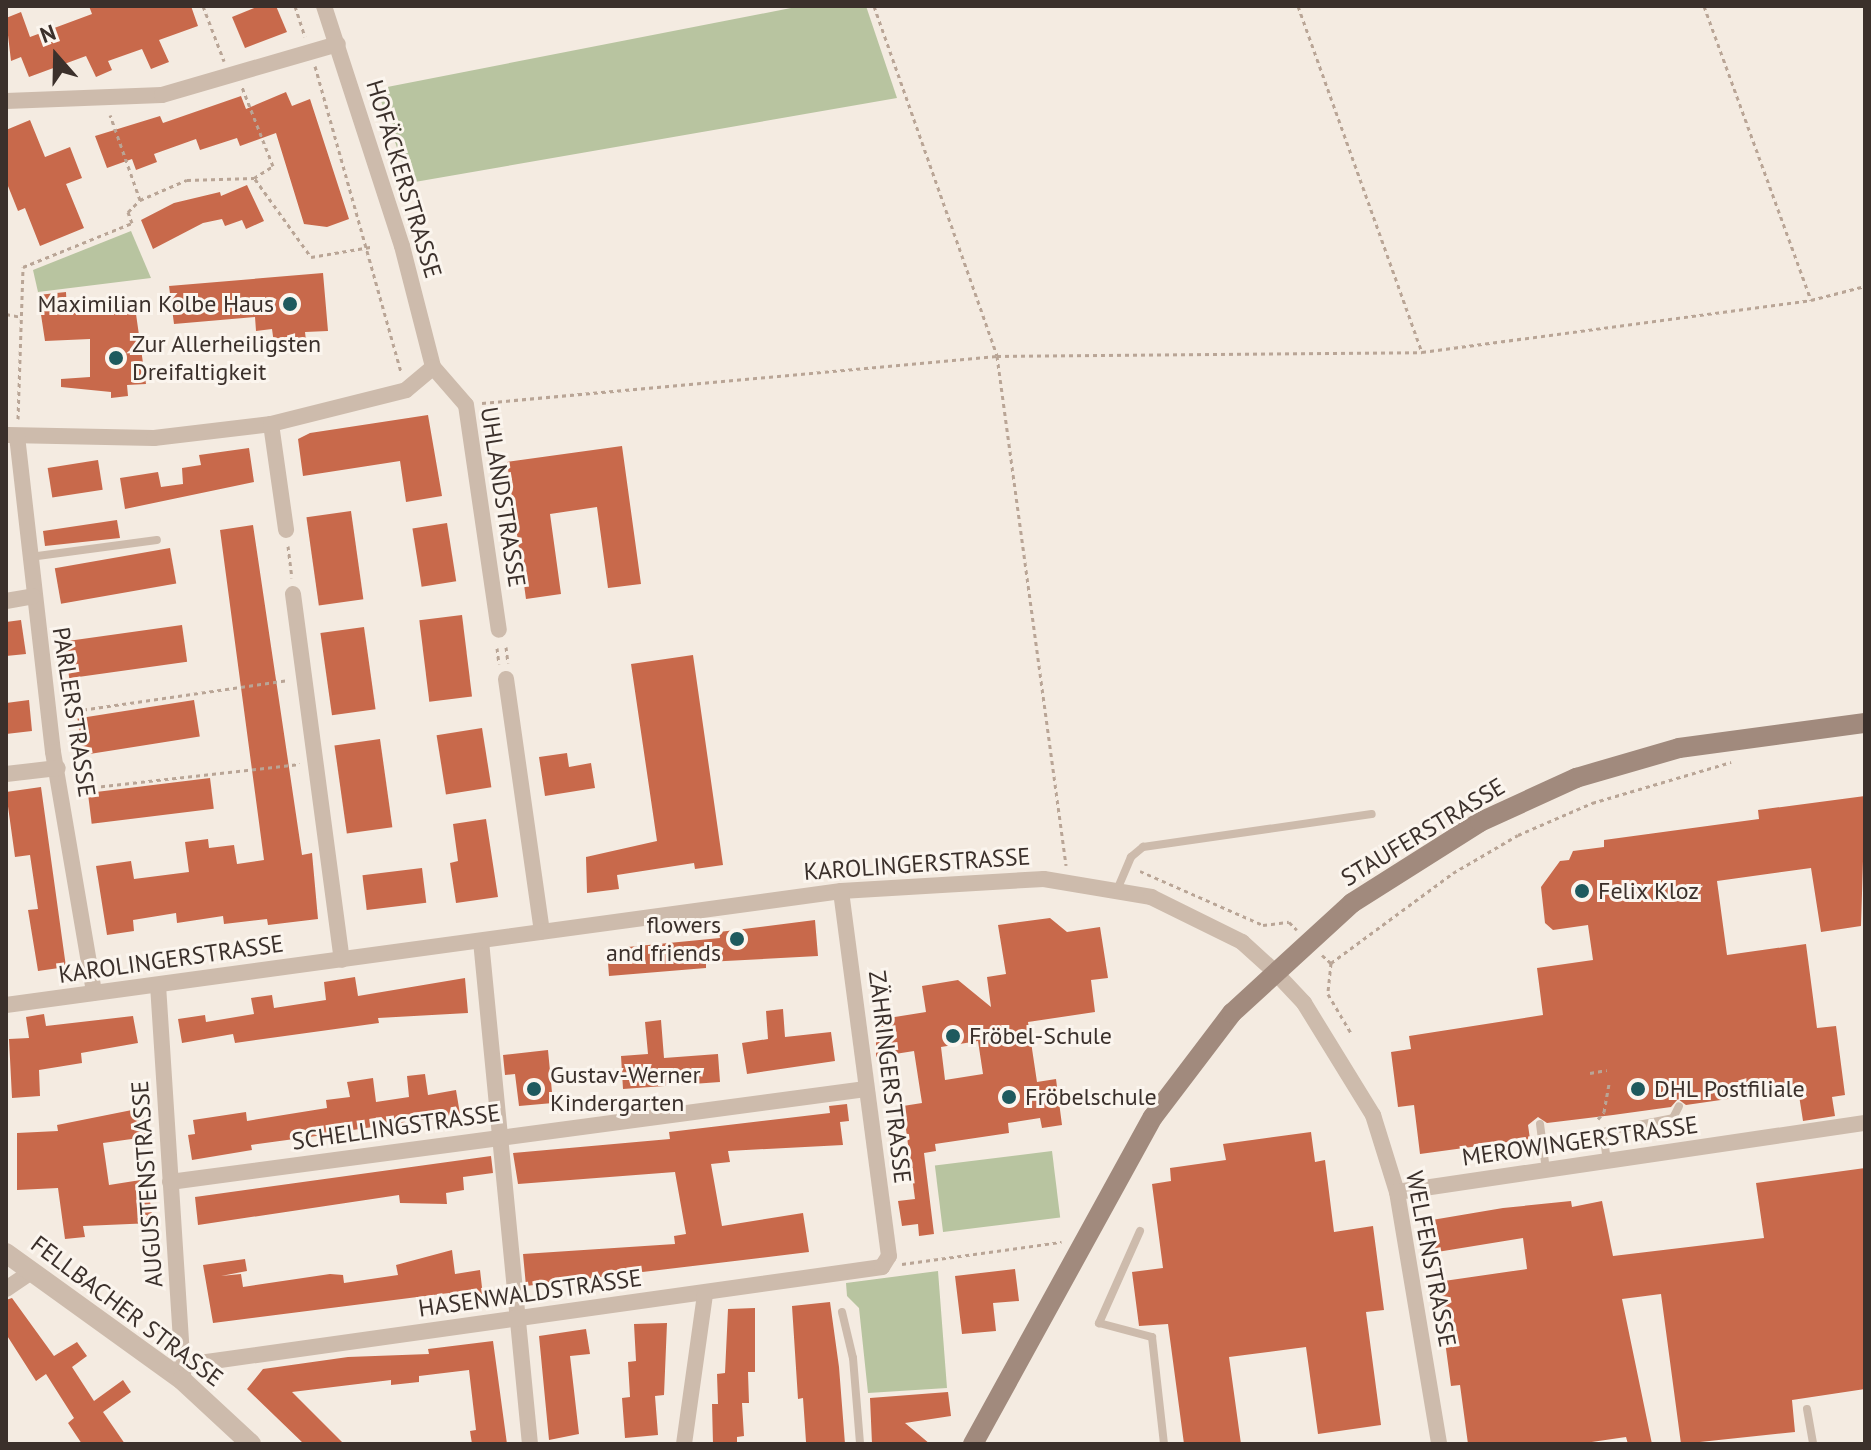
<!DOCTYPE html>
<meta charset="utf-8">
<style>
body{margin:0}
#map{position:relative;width:1871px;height:1450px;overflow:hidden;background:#f4ebe1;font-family:"PT Sans",sans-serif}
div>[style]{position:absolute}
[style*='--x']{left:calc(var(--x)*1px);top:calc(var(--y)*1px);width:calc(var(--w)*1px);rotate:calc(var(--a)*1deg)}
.green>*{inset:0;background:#b8c4a0;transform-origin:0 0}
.building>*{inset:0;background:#c8694b;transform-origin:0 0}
.path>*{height:3px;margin-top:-1.5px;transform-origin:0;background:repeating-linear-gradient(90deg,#b9a596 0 4px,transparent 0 8px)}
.service>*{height:8px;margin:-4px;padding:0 4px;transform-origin:4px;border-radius:4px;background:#cdbbac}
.minor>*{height:16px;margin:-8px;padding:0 8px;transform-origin:8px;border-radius:8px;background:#cdbbac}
.tertiary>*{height:20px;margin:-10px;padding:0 10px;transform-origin:10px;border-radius:10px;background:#cdbbac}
.secondary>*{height:20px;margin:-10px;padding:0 10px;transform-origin:10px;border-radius:10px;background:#a18a7d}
.dots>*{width:22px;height:22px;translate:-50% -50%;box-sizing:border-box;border:4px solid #fbf5ee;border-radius:50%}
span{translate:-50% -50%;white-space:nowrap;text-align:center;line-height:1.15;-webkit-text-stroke:6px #fbf5ee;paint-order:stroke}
.street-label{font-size:24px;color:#3b302b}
.poi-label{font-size:24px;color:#3b302b}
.right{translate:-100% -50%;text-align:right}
.left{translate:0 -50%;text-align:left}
.frame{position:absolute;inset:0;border:8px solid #3b302b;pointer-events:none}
.north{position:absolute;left:16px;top:16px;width:80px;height:80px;-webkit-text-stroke:6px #fbf5ee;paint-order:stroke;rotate:340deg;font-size:22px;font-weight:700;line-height:32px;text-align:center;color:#3b302b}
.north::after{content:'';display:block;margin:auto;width:28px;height:36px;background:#3b302b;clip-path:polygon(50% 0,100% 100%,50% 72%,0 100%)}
</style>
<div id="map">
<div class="green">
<i style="clip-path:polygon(801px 6px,866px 6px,897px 98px,409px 183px,377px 89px)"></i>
<i style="clip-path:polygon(131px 231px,151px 278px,38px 292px,33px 270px)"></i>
<i style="left:1052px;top:1151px;width:67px;height:118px;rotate:83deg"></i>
<i style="clip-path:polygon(938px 1271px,947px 1388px,868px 1393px,859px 1308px,847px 1296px,846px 1283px)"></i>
</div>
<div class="building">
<i style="clip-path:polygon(89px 6px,191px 6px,198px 26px,159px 40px,169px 62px,151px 69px,142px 49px,108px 61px,112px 70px,96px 77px,86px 56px,29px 77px,21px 57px,11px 61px,6px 18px,21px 12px,30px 37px,92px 14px)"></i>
<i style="clip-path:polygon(259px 6px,276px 6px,287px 32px,245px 48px,232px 17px)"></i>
<i style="clip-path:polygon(286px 92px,292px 106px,310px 99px,349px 219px,327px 227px,304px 224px,276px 133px,240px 146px,237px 138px,200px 150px,196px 139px,154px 154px,157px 162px,136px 170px,132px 159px,107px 168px,95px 136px,160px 116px,163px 123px,241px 96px,246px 109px)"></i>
<i style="clip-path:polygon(30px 120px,45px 157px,70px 147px,82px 178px,66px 184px,84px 228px,40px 246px,25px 208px,18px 211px,6px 181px,6px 130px)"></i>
<i style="clip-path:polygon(247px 185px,264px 221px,246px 229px,242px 220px,225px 226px,222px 219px,203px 223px,153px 249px,141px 220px,174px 203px,220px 192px,221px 196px)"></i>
<i style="clip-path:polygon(323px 273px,328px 331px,305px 332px,307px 349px,275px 351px,272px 329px,256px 331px,255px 317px,174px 324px,169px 286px)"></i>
<i style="clip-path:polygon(66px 292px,67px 313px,135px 307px,146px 384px,127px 385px,128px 396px,111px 398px,111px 392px,61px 387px,61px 379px,90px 377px,90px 339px,45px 341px,38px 295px)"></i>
<i style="clip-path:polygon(428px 415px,442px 496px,406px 502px,400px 461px,303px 476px,298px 439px,310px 433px)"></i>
<i style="clip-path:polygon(622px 446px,641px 584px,608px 588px,597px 507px,550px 514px,561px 594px,526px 599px,507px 462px)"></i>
<i style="clip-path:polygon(249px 448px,254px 482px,125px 509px,120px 478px,158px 472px,161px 487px,183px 484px,182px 468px,201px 465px,199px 455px)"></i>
<i style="left:98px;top:460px;width:30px;height:51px;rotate:81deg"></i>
<i style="left:351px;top:511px;width:89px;height:45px;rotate:82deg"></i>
<i style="clip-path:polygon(117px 520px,120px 538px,45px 546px,43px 531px)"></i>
<i style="left:447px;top:523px;width:59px;height:35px;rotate:81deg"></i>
<i style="clip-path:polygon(253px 525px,302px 855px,312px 853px,318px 919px,268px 925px,267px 919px,224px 924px,223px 916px,177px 923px,176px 913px,133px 920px,134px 931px,107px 935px,96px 866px,131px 861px,134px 879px,189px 872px,185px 842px,208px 839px,209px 848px,234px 845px,237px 864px,264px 860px,220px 530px)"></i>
<i style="left:170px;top:548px;width:36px;height:117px;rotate:80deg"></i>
<i style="left:462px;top:615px;width:82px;height:43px;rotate:83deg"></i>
<i style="clip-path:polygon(21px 620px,26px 654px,6px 656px,6px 622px)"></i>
<i style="left:182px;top:625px;width:37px;height:119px;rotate:82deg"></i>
<i style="left:364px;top:627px;width:83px;height:44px;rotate:82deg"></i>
<i style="clip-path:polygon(693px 655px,723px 865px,695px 869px,694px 863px,617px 875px,619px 889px,587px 893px,586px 857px,657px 841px,631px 664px)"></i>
<i style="clip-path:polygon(29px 700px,32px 731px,6px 734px,6px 703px)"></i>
<i style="left:194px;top:700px;width:37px;height:118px;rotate:81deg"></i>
<i style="left:482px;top:728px;width:60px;height:46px;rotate:81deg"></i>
<i style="left:380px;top:739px;width:89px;height:46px;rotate:82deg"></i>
<i style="clip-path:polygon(567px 753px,569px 767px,591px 763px,595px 788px,545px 796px,539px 757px)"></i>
<i style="left:210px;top:778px;width:31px;height:123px;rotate:83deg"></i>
<i style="clip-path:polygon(41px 787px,66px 967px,38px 971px,28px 910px,38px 909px,30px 855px,15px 857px,6px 792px)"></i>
<i style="clip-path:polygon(1865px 796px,1861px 926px,1821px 932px,1811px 868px,1717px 881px,1727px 955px,1806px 944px,1817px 1028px,1836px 1026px,1845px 1095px,1832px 1097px,1835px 1116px,1803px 1121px,1798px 1089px,1686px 1105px,1678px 1099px,1671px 1107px,1613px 1115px,1547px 1123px,1538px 1117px,1528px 1125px,1530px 1139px,1420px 1154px,1414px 1105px,1398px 1107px,1391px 1052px,1411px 1049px,1409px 1036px,1543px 1015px,1537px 968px,1593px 960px,1588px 925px,1553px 930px,1545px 923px,1541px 887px,1560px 861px,1569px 860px,1573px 851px,1604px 847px,1604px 840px,1759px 819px,1758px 810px)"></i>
<i style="clip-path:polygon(486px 819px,498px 897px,456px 903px,450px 863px,458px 861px,453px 824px)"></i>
<i style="left:422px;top:868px;width:35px;height:60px;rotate:83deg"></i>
<i style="clip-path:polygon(evenodd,1050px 918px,1067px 932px,1100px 927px,1108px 978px,1091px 980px,1095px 1012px,1028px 1022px,1037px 1082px,1056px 1079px,1062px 1125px,1042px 1128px,1040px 1118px,1008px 1123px,1009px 1133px,935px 1144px,936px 1151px,924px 1153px,934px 1234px,919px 1236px,918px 1224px,902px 1226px,898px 1201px,915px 1199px,903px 1106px,922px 1103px,914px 1051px,876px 1057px,876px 1020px,926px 1012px,922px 986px,958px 980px,991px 1007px,987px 977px,1006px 974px,998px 925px,1050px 918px,978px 1041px,983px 1074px,945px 1080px,941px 1047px,978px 1041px)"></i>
<i style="clip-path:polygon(815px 920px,818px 956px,706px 962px,706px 968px,609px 976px,607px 949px,720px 938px,719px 932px)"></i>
<i style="clip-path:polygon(355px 977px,358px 996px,465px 978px,468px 1013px,378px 1018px,379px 1023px,235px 1043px,233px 1034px,182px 1043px,178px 1019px,205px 1015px,206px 1022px,254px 1014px,251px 998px,272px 995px,274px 1008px,326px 1000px,324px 982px)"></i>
<i style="clip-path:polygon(783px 1009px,785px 1037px,831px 1032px,835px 1061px,747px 1074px,742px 1043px,768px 1039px,766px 1011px)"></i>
<i style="clip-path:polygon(44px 1014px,46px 1026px,133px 1016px,138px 1043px,81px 1053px,82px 1063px,39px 1070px,40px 1096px,12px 1098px,9px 1039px,29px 1038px,26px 1017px)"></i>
<i style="clip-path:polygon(661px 1020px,664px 1058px,718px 1054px,720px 1082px,623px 1089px,621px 1056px,648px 1054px,645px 1022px)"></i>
<i style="clip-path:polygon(548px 1050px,553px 1103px,519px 1106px,515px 1074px,505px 1075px,503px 1055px)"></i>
<i style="clip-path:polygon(425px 1074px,428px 1095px,456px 1090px,460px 1114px,346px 1131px,346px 1136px,332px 1139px,331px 1134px,251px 1145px,252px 1150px,192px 1160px,188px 1135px,195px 1134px,193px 1120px,246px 1112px,247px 1121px,327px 1108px,326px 1100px,350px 1097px,347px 1082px,373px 1078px,376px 1102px,409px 1097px,407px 1076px)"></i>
<i style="clip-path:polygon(847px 1104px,849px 1121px,840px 1122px,843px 1145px,728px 1151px,730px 1162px,711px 1164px,722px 1226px,803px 1213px,809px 1252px,526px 1286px,523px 1254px,675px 1244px,674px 1236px,686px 1234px,675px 1172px,518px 1184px,513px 1153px,670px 1139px,669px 1132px,830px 1113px,829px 1106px)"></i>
<i style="clip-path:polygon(142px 1108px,146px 1137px,103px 1143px,109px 1185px,147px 1179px,153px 1223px,83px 1226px,85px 1237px,65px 1239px,58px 1188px,17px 1190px,17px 1133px,58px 1131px,57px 1125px)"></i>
<i style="clip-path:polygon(1311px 1132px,1315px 1162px,1325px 1160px,1334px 1232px,1373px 1226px,1384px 1310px,1366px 1312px,1381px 1425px,1318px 1434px,1306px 1347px,1229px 1357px,1241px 1444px,1184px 1444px,1168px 1324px,1139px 1326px,1132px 1272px,1163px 1268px,1152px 1184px,1171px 1181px,1170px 1168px,1226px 1160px,1223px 1144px)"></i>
<i style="clip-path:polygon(491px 1156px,493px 1173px,463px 1177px,464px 1190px,446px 1193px,447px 1204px,400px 1203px,399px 1195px,198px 1225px,195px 1197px)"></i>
<i style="clip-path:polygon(1865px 1168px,1865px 1389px,1792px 1400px,1795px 1432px,1681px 1444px,1661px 1294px,1622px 1299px,1652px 1444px,1628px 1444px,1626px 1437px,1578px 1444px,1468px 1444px,1460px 1385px,1451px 1386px,1437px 1282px,1527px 1269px,1523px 1238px,1431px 1253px,1426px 1221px,1503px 1208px,1571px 1201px,1572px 1207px,1602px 1201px,1613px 1256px,1764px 1238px,1756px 1183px)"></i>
<i style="clip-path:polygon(452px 1250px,455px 1274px,480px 1270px,483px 1296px,450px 1301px,449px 1293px,213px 1323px,203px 1265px,245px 1259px,247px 1271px,221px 1276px,241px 1274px,243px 1287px,330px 1274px,343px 1275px,344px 1283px,398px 1275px,396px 1265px)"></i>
<i style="clip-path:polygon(1015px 1269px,1019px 1301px,993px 1303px,996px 1331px,962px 1334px,955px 1276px)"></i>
<i style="clip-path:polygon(12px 1298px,54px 1356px,77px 1342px,87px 1356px,72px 1367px,94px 1401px,123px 1380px,131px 1392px,103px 1412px,125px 1444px,82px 1444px,68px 1423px,74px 1418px,46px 1374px,36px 1381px,6px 1334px,6px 1300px)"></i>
<i style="clip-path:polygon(830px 1302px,839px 1367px,845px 1444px,806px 1442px,803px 1398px,798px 1399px,792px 1306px)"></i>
<i style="clip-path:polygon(755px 1308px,755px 1372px,748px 1372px,749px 1403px,742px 1403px,744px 1436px,737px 1437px,737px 1444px,713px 1444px,712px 1404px,718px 1404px,717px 1374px,725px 1373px,728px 1309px)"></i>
<i style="clip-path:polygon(667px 1323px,664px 1395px,655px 1396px,658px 1435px,625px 1438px,622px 1398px,630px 1397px,628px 1362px,636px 1361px,634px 1324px)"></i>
<i style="clip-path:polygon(586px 1329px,590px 1354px,570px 1356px,579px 1434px,549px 1440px,539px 1336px)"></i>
<i style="clip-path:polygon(493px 1341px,507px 1444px,472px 1444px,470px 1431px,476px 1430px,469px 1370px,419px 1376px,419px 1382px,391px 1385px,391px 1380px,292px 1392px,344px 1444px,304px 1444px,247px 1389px,263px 1369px,348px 1357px,429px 1354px,428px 1349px)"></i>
<i style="clip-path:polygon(948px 1392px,951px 1416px,905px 1423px,930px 1444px,872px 1444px,870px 1398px)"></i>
</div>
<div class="path">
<i style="--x:203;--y:6;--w:59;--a:69.1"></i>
<i style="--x:295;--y:6;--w:32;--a:72"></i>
<i style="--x:874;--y:6;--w:371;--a:70.6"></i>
<i style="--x:997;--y:356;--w:514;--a:82.28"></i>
<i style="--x:1298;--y:6;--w:368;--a:70.3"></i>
<i style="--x:1704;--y:6;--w:313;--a:70"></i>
<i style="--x:315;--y:66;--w:317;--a:74.3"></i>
<i style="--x:255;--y:179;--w:96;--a:54.3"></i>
<i style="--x:311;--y:257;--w:60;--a:-9.6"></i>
<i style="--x:140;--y:200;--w:51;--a:-23.1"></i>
<i style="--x:187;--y:180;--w:67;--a:-1.7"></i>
<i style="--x:254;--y:178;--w:22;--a:-32"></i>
<i style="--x:273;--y:166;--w:85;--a:-111.4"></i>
<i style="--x:6;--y:314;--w:15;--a:11"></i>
<i style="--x:482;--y:403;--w:517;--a:-5.21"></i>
<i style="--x:997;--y:356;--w:425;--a:-0.5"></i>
<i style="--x:1422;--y:352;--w:392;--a:-7.6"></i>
<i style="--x:1811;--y:300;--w:56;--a:-14.5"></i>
<i style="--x:18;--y:419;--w:152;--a:-88.1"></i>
<i style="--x:23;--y:267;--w:118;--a:-22"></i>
<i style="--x:132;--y:223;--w:12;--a:-110"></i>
<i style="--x:128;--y:212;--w:17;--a:-45"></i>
<i style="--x:140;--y:200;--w:90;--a:-109.4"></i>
<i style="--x:288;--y:546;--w:32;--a:83"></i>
<i style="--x:506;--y:647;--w:16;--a:83"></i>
<i style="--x:497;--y:648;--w:16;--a:83"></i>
<i style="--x:67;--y:712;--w:224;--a:-8.2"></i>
<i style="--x:77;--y:789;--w:224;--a:-6.4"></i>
<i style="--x:1140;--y:871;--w:134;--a:23.7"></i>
<i style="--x:1263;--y:925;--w:26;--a:-7"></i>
<i style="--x:1289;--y:922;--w:11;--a:45"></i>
<i style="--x:1322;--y:955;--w:12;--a:42"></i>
<i style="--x:1331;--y:963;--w:152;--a:-36.4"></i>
<i style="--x:1453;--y:873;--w:75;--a:-30.3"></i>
<i style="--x:1518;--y:835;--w:81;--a:-23.4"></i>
<i style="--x:1592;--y:803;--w:145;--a:-16.4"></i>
<i style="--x:1331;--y:963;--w:31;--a:96"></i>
<i style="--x:1328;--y:994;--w:45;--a:59.5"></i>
<i style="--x:1590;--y:1073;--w:17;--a:-10"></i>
<i style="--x:1598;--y:1119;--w:9;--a:-49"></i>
<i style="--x:1604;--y:1112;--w:29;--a:-80"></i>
<i style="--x:1582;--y:1149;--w:11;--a:-100"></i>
<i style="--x:1580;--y:1138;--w:14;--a:-45"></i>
<i style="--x:902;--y:1264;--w:161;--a:-7.9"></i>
</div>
<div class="service">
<i style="--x:30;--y:557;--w:128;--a:-7.6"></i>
<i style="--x:1117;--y:890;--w:36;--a:-67"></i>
<i style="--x:1131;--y:857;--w:16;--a:-40"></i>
<i style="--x:1143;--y:847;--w:231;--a:-8.2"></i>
<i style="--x:1540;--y:1124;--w:46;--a:82.6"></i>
<i style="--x:1607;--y:1161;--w:29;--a:-98"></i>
<i style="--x:1603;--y:1132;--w:71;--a:-11.3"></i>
<i style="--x:1673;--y:1118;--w:13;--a:-63"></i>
<i style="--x:1140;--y:1231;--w:101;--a:114"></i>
<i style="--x:1099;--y:1323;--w:55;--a:14.8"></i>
<i style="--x:1152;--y:1337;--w:108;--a:83.6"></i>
<i style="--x:842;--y:1312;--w:47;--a:76.6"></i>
<i style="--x:853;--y:1358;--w:86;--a:85.3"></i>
<i style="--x:1807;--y:1409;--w:36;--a:80"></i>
</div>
<div class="minor">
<i style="--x:324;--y:6;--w:252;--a:72"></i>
<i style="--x:402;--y:246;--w:125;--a:75.6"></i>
<i style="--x:6;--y:101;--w:156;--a:-2.2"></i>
<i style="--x:162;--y:95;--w:183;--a:-16.2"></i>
<i style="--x:433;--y:367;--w:50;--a:49"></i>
<i style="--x:466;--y:405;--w:227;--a:81.7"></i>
<i style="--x:271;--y:424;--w:107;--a:81.9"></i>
<i style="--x:8;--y:435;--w:146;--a:1.2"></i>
<i style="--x:154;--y:438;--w:118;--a:-6.8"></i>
<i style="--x:271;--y:424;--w:139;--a:-14.1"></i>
<i style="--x:406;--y:390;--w:35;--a:-40"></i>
<i style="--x:17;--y:436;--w:318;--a:83.5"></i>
<i style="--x:53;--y:752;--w:244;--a:80.3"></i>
<i style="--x:293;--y:594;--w:369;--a:82.4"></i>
<i style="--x:6;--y:601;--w:27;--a:-10"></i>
<i style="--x:506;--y:679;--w:255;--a:81.9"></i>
<i style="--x:6;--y:774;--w:52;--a:-6.6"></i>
<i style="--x:481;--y:941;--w:505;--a:84.44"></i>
<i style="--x:158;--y:985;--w:390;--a:86.3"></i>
<i style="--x:6;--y:1005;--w:843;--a:-7.77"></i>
<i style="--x:841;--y:891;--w:203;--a:-3.4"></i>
<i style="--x:1044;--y:879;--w:109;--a:9.5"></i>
<i style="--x:1151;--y:897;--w:102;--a:26.3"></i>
<i style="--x:1242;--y:942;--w:43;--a:42.2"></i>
<i style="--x:1274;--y:971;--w:44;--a:46.8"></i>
<i style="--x:1304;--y:1003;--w:132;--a:58.4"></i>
<i style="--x:1373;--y:1115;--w:81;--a:72.7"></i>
<i style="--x:1397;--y:1192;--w:255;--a:80.5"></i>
<i style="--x:170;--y:1182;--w:702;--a:-7.61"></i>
<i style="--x:1397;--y:1192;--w:473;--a:-8.4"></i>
<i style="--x:6;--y:1289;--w:32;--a:-34"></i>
<i style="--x:185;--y:1365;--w:704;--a:-8"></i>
<i style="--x:882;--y:1267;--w:13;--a:-58"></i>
<i style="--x:889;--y:1256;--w:368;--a:-97.5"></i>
<i style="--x:684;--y:1444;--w:150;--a:-82"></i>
</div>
<div class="tertiary">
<i style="--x:6;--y:1253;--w:217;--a:35.8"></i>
<i style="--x:182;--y:1380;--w:94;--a:42.8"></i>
</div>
<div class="secondary">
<i style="--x:973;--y:1444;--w:373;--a:-61.2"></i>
<i style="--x:1153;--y:1117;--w:131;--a:-52.8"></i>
<i style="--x:1232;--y:1013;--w:163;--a:-42.5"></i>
<i style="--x:1352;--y:903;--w:151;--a:-32.3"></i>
<i style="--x:1480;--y:822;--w:106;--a:-24.6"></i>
<i style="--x:1576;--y:778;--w:107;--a:-16.2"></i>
<i style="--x:1679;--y:748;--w:188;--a:-7.7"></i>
</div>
<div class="dots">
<i style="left:290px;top:304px;background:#1f5a5e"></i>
<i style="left:116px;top:358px;background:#1f5a5e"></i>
<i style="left:1582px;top:891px;background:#1f5a5e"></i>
<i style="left:737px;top:939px;background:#1f5a5e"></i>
<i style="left:953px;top:1036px;background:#1f5a5e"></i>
<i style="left:534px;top:1089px;background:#1f5a5e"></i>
<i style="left:1638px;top:1089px;background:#1f5a5e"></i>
<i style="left:1009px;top:1097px;background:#1f5a5e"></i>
</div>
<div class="street-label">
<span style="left:404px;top:179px;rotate:73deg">HOFÄCKERSTRASSE</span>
<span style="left:503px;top:497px;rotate:81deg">UHLANDSTRASSE</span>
<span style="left:74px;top:712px;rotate:81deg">PARLERSTRASSE</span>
<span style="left:1423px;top:832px;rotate:-31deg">STAUFERSTRASSE</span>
<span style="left:917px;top:864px;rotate:-4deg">KAROLINGERSTRASSE</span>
<span style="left:171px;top:959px;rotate:-8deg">KAROLINGERSTRASSE</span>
<span style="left:890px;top:1077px;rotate:83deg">ZÄHRINGERSTRASSE</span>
<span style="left:396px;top:1127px;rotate:-8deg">SCHELLINGSTRASSE</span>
<span style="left:1580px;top:1141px;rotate:-8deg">MEROWINGERSTRASSE</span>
<span style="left:147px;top:1184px;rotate:-94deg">AUGUSTENSTRASSE</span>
<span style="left:1431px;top:1259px;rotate:79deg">WELFENSTRASSE</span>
<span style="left:530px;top:1293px;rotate:-8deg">HASENWALDSTRASSE</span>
<span style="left:127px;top:1311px;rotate:37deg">FELLBACHER STRASSE</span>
</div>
<div class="poi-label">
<span class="right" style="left:274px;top:304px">Maximilian Kolbe Haus</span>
<span class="left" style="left:132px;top:358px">Zur Allerheiligsten<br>Dreifaltigkeit</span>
<span class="left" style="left:1598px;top:891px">Felix Kloz</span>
<span class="right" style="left:721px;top:939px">flowers<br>and friends</span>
<span class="left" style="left:969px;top:1036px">Fröbel-Schule</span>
<span class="left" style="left:550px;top:1089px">Gustav-Werner<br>Kindergarten</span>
<span class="left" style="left:1654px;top:1089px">DHL Postfiliale</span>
<span class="left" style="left:1025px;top:1097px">Fröbelschule</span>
</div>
<div class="frame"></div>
<div class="north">N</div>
</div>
